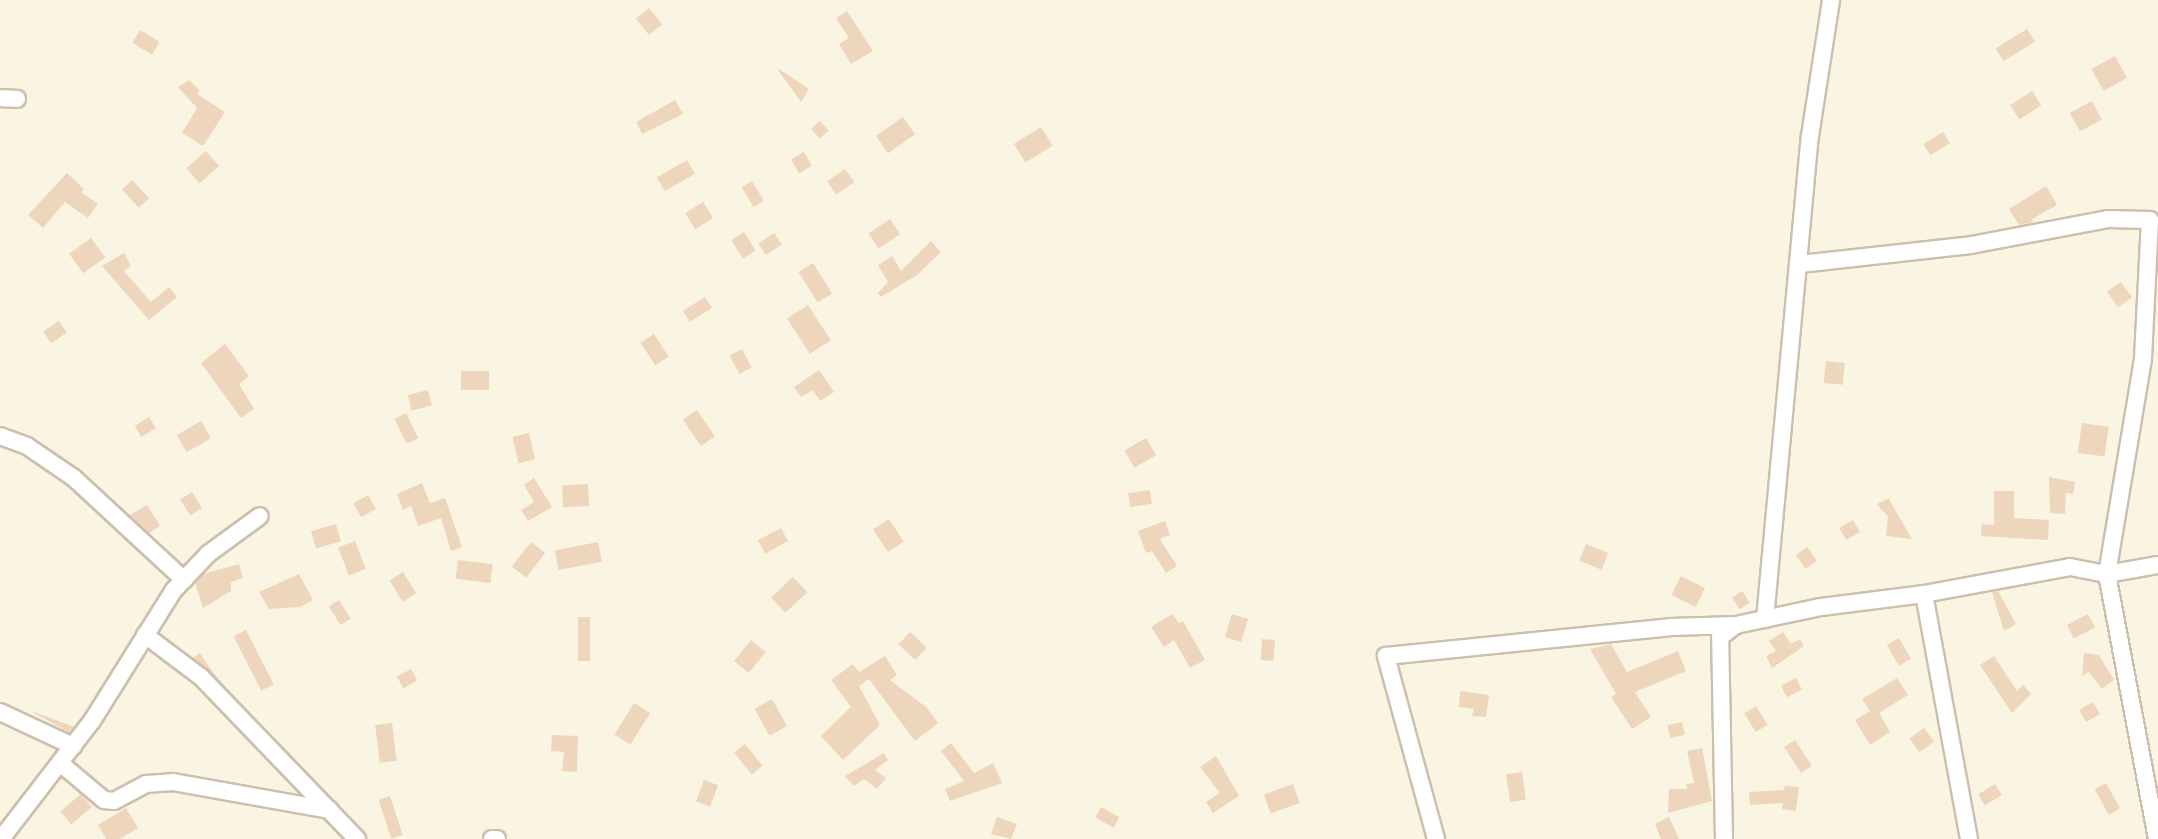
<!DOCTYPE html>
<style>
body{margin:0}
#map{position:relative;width:2158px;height:839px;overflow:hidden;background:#faf4e2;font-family:Raleway,sans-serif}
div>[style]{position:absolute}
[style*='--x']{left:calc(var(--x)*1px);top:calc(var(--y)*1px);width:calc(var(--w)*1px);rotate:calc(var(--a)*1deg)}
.building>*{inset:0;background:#eed6bc;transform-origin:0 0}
.roads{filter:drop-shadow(2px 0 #cdbfad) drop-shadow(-2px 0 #cdbfad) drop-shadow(0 2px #cdbfad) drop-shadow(0 -2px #cdbfad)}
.minor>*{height:16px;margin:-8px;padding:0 8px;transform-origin:8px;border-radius:8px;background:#fff}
span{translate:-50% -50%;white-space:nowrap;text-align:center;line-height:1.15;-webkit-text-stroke:5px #fef8e8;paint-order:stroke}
</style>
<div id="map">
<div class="building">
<i style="left:649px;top:8px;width:21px;height:17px;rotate:51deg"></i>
<i style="clip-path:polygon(847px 11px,873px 51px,851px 64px,839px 44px,849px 38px,836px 18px)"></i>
<i style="left:2027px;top:29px;width:15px;height:37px;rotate:58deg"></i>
<i style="left:140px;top:30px;width:23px;height:15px;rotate:31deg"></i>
<i style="left:2115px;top:56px;width:25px;height:27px;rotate:61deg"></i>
<i style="clip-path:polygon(779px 69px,809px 89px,801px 102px,778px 70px)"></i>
<i style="clip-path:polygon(189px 80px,200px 91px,197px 94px,225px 112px,203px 146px,182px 133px,197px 108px,178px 87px)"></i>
<i style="left:2032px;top:91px;width:17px;height:26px;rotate:57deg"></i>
<i style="clip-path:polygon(675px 100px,683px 114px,642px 134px,636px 122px)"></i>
<i style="left:2092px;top:101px;width:21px;height:25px;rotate:62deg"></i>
<i style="left:903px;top:117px;width:21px;height:33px;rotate:55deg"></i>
<i style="left:820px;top:121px;width:13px;height:12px;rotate:48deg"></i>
<i style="left:1041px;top:127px;width:22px;height:32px;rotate:58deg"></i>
<i style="left:1943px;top:132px;width:13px;height:23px;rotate:58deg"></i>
<i style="left:206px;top:151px;width:20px;height:26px;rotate:49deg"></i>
<i style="left:804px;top:152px;width:16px;height:15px;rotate:60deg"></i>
<i style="left:687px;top:160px;width:16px;height:35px;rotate:60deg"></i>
<i style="left:845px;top:169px;width:16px;height:22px;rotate:55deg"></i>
<i style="clip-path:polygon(67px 173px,84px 189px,81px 192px,98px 204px,88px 218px,65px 202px,43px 228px,28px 215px)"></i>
<i style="left:132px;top:180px;width:25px;height:14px;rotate:47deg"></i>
<i style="left:752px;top:181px;width:23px;height:12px;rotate:59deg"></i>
<i style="clip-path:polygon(2046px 186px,2057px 205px,2032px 219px,2033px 222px,2019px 225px,2009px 209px)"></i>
<i style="left:703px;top:202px;width:19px;height:21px;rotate:58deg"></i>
<i style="left:890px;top:219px;width:18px;height:26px;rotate:56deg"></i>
<i style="left:744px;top:232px;width:22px;height:15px;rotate:58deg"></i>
<i style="left:774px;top:233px;width:14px;height:19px;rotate:56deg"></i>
<i style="left:91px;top:238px;width:24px;height:27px;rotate:54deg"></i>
<i style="clip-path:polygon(931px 241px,941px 252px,917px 275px,881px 297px,878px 293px,888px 282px,878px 265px,892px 256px,901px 271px)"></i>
<i style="clip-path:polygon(124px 253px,131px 266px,124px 271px,151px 302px,169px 287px,177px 297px,149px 320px,102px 266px)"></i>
<i style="left:813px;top:263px;width:36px;height:17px;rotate:58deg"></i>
<i style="left:2121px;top:282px;width:19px;height:17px;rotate:55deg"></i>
<i style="left:705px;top:297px;width:13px;height:26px;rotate:58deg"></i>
<i style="left:808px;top:305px;width:42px;height:25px;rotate:57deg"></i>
<i style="left:59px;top:321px;width:14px;height:19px;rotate:56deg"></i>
<i style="left:654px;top:334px;width:27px;height:16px;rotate:57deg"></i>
<i style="clip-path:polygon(225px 344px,249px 376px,239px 384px,254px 409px,241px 418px,201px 363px)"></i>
<i style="left:742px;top:349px;width:21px;height:14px;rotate:62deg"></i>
<i style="left:1826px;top:361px;width:19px;height:22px;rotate:6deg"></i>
<i style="clip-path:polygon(819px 370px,834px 392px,820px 401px,813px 390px,801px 397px,794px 387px)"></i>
<i style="left:489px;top:371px;width:19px;height:28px;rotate:90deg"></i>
<i style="left:428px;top:390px;width:16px;height:21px;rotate:76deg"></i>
<i style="left:697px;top:410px;width:32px;height:17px;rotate:56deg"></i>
<i style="left:406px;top:413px;width:28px;height:13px;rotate:64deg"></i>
<i style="left:149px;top:417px;width:13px;height:17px;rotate:58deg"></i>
<i style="left:201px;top:421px;width:20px;height:28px;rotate:60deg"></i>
<i style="left:2082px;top:423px;width:27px;height:30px;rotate:8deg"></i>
<i style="left:529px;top:433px;width:27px;height:17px;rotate:77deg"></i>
<i style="left:1146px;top:438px;width:20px;height:25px;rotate:60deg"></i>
<i style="clip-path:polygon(2049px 477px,2075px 482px,2073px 494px,2066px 493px,2065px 514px,2050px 513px)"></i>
<i style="clip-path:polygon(534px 478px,552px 507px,528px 521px,521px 510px,534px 502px,524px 485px)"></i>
<i style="clip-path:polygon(422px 483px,430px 503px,445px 498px,462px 547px,451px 551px,441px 518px,418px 526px,411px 506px,403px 510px,397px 494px)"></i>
<i style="left:588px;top:484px;width:22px;height:26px;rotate:87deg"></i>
<i style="left:1150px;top:490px;width:14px;height:22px;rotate:82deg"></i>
<i style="clip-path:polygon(1994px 491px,2014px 491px,2014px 518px,2049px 520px,2048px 540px,1981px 536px,1982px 524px,1994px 525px)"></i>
<i style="left:192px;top:492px;width:19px;height:14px;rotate:58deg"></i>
<i style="left:368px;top:495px;width:16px;height:17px;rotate:60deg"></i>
<i style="clip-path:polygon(1889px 498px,1890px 501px,1912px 539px,1886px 536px,1888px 517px,1877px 504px)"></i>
<i style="clip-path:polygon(147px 505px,160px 526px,149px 533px,130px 515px)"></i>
<i style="left:889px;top:519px;width:27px;height:19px;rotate:57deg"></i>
<i style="left:1853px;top:520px;width:14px;height:16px;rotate:60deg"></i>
<i style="clip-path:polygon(1165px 521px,1170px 535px,1160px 539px,1177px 566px,1166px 573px,1152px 551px,1146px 553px,1138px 531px)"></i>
<i style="left:336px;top:524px;width:18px;height:26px;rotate:74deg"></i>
<i style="left:781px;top:528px;width:15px;height:26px;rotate:62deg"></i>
<i style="left:355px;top:541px;width:30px;height:18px;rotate:69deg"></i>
<i style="left:531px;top:542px;width:18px;height:31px;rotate:38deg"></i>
<i style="left:598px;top:542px;width:20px;height:44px;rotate:79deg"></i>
<i style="left:1586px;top:544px;width:24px;height:18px;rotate:22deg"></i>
<i style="left:1807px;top:547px;width:17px;height:14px;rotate:54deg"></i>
<i style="left:458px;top:560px;width:35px;height:19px;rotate:7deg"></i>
<i style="clip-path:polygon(239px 564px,243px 578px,231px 582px,231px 591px,203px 608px,195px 583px,203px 574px)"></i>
<i style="left:403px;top:572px;width:25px;height:16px;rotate:58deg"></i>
<i style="clip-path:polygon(299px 574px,313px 600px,300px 607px,269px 609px,259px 592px)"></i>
<i style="left:1681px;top:576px;width:27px;height:21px;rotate:27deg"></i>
<i style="left:793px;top:577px;width:21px;height:30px;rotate:47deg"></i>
<i style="left:1742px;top:591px;width:14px;height:12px;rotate:56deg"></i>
<i style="clip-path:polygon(1998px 591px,2016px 624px,2004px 631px,1992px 592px)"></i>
<i style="left:339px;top:600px;width:22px;height:12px;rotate:58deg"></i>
<i style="clip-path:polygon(1172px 614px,1179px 623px,1183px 621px,1205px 660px,1190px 668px,1174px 640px,1164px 647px,1151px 627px)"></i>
<i style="left:1232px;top:614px;width:17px;height:24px;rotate:17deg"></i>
<i style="left:2088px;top:614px;width:15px;height:24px;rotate:62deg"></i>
<i style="left:578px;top:617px;width:12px;height:44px"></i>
<i style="left:246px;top:630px;width:61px;height:14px;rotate:63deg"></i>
<i style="left:910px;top:632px;width:23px;height:17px;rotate:43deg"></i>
<i style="clip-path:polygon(1783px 632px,1791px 644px,1800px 639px,1804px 646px,1772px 668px,1766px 656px,1776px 651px,1769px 641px)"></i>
<i style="left:1899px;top:638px;width:24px;height:14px;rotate:60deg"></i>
<i style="left:1262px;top:639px;width:13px;height:21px;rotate:4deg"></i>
<i style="left:751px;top:640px;width:19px;height:27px;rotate:39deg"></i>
<i style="clip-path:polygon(1611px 644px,1627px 672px,1678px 651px,1686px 671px,1635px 692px,1651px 717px,1632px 729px,1611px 697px,1616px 694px,1590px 649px)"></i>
<i style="clip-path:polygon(200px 653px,209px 667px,225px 687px,193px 658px)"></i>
<i style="clip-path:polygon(2084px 653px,2099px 655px,2114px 680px,2102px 689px,2089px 672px,2082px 676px)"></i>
<i style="clip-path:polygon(885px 656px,897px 675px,890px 680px,926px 707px,938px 723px,915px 741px,869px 679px,859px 686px,880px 725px,843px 760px,821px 736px,851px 707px,831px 680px,853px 664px,859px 672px)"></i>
<i style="clip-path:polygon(1994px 656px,2017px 691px,2023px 685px,2031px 694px,2012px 713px,1980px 665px)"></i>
<i style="left:411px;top:669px;width:13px;height:16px;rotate:61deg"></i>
<i style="left:1796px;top:678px;width:13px;height:17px;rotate:63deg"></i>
<i style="clip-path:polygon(1897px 678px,1908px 695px,1879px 713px,1890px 732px,1870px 745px,1855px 720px,1870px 711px,1862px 699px)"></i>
<i style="clip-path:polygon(1460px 691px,1489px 695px,1486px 717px,1472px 716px,1474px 709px,1459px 707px)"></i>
<i style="left:772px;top:699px;width:31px;height:20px;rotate:61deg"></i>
<i style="left:2093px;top:702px;width:14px;height:16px;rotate:60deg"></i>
<i style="left:634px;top:703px;width:19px;height:37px;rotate:32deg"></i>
<i style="left:1756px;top:706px;width:22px;height:14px;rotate:58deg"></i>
<i style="clip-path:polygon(29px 710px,74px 727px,70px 733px)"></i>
<i style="left:1682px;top:722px;width:13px;height:15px;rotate:77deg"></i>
<i style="left:392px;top:723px;width:38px;height:17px;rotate:83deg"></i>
<i style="left:1924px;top:728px;width:17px;height:18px;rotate:54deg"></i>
<i style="clip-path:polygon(552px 735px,578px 736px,577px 772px,562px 771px,564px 752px,551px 751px)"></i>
<i style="left:1795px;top:740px;width:31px;height:13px;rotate:57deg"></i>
<i style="clip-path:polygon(951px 743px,974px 773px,993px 763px,1002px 783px,950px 801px,945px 789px,964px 781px,941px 751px)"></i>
<i style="left:745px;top:744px;width:28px;height:14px;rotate:51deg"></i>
<i style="clip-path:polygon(1702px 748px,1712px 801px,1668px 813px,1669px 789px,1687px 789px,1686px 784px,1694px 783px,1687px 751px)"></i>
<i style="clip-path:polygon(884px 753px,888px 760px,875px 770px,886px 778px,877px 789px,864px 779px,854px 786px,845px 776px)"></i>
<i style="clip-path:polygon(1216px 756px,1239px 796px,1213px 813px,1206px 802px,1220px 793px,1200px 767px)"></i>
<i style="left:1522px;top:772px;width:28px;height:16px;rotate:82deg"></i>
<i style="left:704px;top:780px;width:15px;height:23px;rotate:20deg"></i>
<i style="left:2106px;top:783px;width:29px;height:13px;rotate:61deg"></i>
<i style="left:1293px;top:784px;width:20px;height:31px;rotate:70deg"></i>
<i style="left:1995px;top:784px;width:13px;height:20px;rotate:58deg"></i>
<i style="clip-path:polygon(1785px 786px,1799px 787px,1796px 811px,1782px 809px,1783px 803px,1750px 805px,1749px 792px,1784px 790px)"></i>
<i style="left:81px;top:794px;width:17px;height:27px;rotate:50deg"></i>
<i style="left:390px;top:796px;width:41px;height:12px;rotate:72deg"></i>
<i style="left:1101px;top:807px;width:21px;height:12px;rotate:29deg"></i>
<i style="clip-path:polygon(126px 808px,138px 828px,120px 839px,106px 839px,98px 825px)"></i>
<i style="clip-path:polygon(997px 817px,1017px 824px,1011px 839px,991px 834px)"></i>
<i style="clip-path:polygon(1669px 817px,1679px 839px,1661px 839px,1655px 824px)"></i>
</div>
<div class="roads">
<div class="minor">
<i style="--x:0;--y:98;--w:17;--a:3"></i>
<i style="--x:1800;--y:264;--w:172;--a:-6.3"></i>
<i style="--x:1971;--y:245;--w:139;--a:-10.7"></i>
<i style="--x:2108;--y:219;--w:42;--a:1.4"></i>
<i style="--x:2150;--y:220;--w:139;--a:92.9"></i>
<i style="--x:2143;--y:359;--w:218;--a:99.5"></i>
<i style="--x:2107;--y:574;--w:52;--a:-10"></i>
<i style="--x:0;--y:436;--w:29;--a:20"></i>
<i style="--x:27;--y:446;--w:57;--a:34.2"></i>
<i style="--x:74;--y:478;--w:150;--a:42.8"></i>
<i style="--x:1765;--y:619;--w:485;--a:-84.7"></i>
<i style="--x:1810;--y:136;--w:138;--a:-81.2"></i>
<i style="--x:145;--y:635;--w:70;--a:36.9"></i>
<i style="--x:201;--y:677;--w:225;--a:46.1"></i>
<i style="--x:0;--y:712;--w:81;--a:25"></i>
<i style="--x:60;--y:763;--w:57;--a:40.1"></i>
<i style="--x:104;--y:800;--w:10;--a:6"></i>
<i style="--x:114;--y:801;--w:36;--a:-28"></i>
<i style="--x:146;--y:784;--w:27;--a:-4"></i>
<i style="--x:173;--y:782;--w:159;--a:10.1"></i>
<i style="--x:1;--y:839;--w:149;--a:-52.4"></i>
<i style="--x:92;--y:721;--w:155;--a:-58"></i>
<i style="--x:174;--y:590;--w:50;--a:-46.6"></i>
<i style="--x:208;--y:554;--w:64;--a:-36.2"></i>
<i style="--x:492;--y:839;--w:5;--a:0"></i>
<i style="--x:1436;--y:839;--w:190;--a:-105.3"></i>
<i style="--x:1386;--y:656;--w:285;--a:-5.8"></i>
<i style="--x:1670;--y:627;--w:66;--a:-1.7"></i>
<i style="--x:1724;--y:839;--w:202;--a:-91.1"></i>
<i style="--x:1720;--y:637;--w:20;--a:-37"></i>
<i style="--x:1736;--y:625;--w:87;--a:-12"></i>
<i style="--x:1821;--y:607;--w:104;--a:-7.2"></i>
<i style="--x:1969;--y:839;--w:249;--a:-100.4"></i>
<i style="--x:1924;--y:594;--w:148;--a:-10.5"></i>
<i style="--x:2070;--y:567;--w:38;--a:11"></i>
<i style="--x:2107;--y:574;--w:270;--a:79.3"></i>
</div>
</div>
</div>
